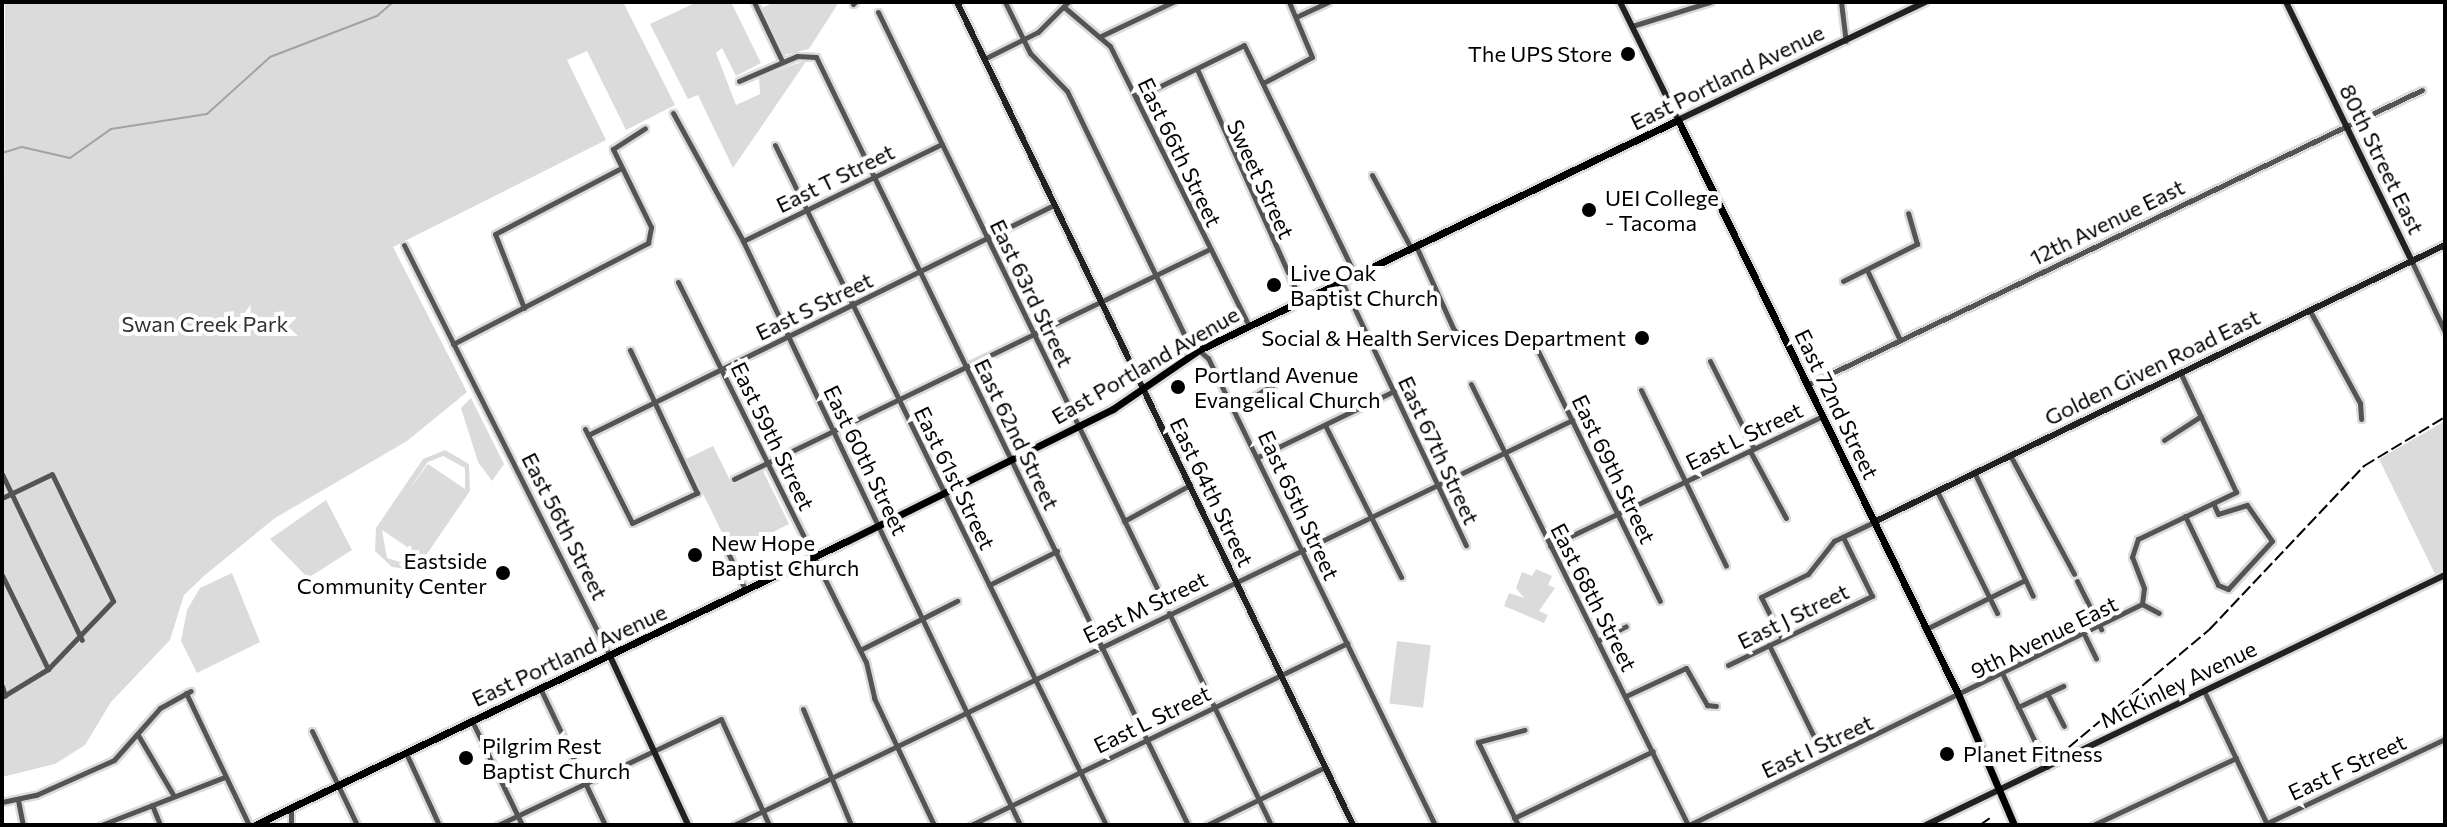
<!DOCTYPE html>
<style>
body{margin:0}
#map{position:relative;width:2447px;height:827px;overflow:hidden;background:#fff;font-family:Commissioner,sans-serif}
div>[style]{position:absolute}
[style*='--x']{left:calc(var(--x)*1px);top:calc(var(--y)*1px);width:calc(var(--w)*1px);rotate:calc(var(--a)*1deg)}
.green>*{inset:0;background:#dbdbdb;transform-origin:0 0}
.stream>*{height:2px;margin:-1px;padding:0 1px;transform-origin:1px;border-radius:1px;background:#a2a2a2}
.roads{filter:drop-shadow(2px 0 #dbdbdb) drop-shadow(-2px 0 #dbdbdb) drop-shadow(0 2px #dbdbdb) drop-shadow(0 -2px #dbdbdb)}
.street>*{height:5px;margin:-2.5px;padding:0 2.5px;transform-origin:2.5px;border-radius:2.5px;background:#545454}
.secondary>*{height:6px;margin:-3px;padding:0 3px;transform-origin:3px;border-radius:3px;background:#212121}
.primary>*{height:7px;margin:-3.5px;padding:0 3.5px;transform-origin:3.5px;border-radius:3.5px;background:#000}
.rail>*{height:2px;margin-top:-1px;transform-origin:0;background:repeating-linear-gradient(90deg,#000 0 12px,transparent 0 16px)}
.dots>*{width:22px;height:22px;translate:-50% -50%;box-sizing:border-box;border:4px solid #fff;border-radius:50%}
span{translate:-50% -50%;white-space:nowrap;text-align:center;line-height:1.15;-webkit-text-stroke:8px #fff;paint-order:stroke}
.poi-label{font-size:22px;color:#000}
.right{translate:-100% -50%;text-align:right}
.left{translate:0 -50%;text-align:left}
.street-label{font-size:22px;color:#000}
.park-label{font-size:22px;color:#323232}
.frame{position:absolute;inset:0;border:4px solid #000;pointer-events:none}
</style>
<div id="map">
<div class="green">
<i style="clip-path:polygon(5px 2px,623px 2px,675px 105px,626px 130px,587px 51px,567px 60px,606px 140px,393px 247px,467px 392px,407px 441px,275px 518px,205px 575px,184px 595px,170px 640px,111px 702px,85px 745px,55px 764px,2px 777px)"></i>
<i style="clip-path:polygon(697px 2px,731px 2px,761px 63px,736px 76px,722px 48px,716px 53px,736px 105px,760px 94px,759px 77px,807px 60px,733px 168px,698px 95px,688px 99px,650px 24px)"></i>
<i style="clip-path:polygon(774px 2px,839px 2px,809px 49px,784px 55px,762px 8px)"></i>
<i style="clip-path:polygon(471px 398px,504px 464px,492px 481px,478px 462px,461px 408px)"></i>
<i style="clip-path:polygon(2445px 421px,2445px 572px,2436px 576px,2379px 459px)"></i>
<i style="clip-path:polygon(713px 446px,732px 484px,762px 469px,789px 524px,732px 553px,686px 459px)"></i>
<i style="clip-path:polygon(evenodd,445px 450px,469px 464px,470px 491px,416px 570px,392px 567px,375px 551px,376px 528px,423px 459px,445px 450px,443px 456px,465px 468px,465px 489px,428px 464px,406px 494px,428px 462px,443px 456px,445px 450px,382px 530px,419px 555px,419px 557px,403px 563px,387px 558px,382px 530px)"></i>
<i style="clip-path:polygon(326px 500px,352px 550px,308px 578px,270px 539px)"></i>
<i style="clip-path:polygon(1536px 569px,1552px 576px,1548px 585px,1555px 588px,1539px 611px,1548px 615px,1544px 623px,1504px 606px,1509px 593px,1524px 598px,1516px 588px,1522px 572px,1532px 576px)"></i>
<i style="clip-path:polygon(232px 573px,260px 642px,197px 673px,181px 641px,187px 610px,200px 588px)"></i>
<i style="left:1397px;top:641px;width:34px;height:63px;rotate:7deg"></i>
</div>
<div class="stream">
<i style="--x:2;--y:153;--w:21;--a:-17"></i>
<i style="--x:22;--y:147;--w:49;--a:12.9"></i>
<i style="--x:70;--y:158;--w:50;--a:-35.3"></i>
<i style="--x:111;--y:129;--w:97;--a:-8.9"></i>
<i style="--x:207;--y:114;--w:85;--a:-42.1"></i>
<i style="--x:270;--y:57;--w:115;--a:-21"></i>
<i style="--x:377;--y:16;--w:21;--a:-41"></i>
</div>
<div class="roads">
<div class="street">
<i style="--x:754;--y:2;--w:65;--a:64.6"></i>
<i style="--x:1005;--y:2;--w:57;--a:63.9"></i>
<i style="--x:1030;--y:53;--w:53;--a:45.8"></i>
<i style="--x:1067;--y:91;--w:276;--a:64.3"></i>
<i style="--x:1187;--y:340;--w:28;--a:41"></i>
<i style="--x:1208;--y:358;--w:519;--a:64.08"></i>
<i style="--x:1841;--y:2;--w:39;--a:83"></i>
<i style="--x:853;--y:4;--w:3;--a:-45"></i>
<i style="--x:1064;--y:7;--w:60;--a:40.3"></i>
<i style="--x:1110;--y:46;--w:313;--a:63.6"></i>
<i style="--x:878;--y:12;--w:640;--a:64.16"></i>
<i style="--x:1296;--y:17;--w:35;--a:-25"></i>
<i style="--x:1632;--y:26;--w:82;--a:-17.1"></i>
<i style="--x:1101;--y:36;--w:80;--a:-25.3"></i>
<i style="--x:984;--y:59;--w:60;--a:-26.6"></i>
<i style="--x:1038;--y:32;--w:42;--a:-45"></i>
<i style="--x:1197;--y:69;--w:255;--a:65.9"></i>
<i style="--x:739;--y:81;--w:63;--a:-23.3"></i>
<i style="--x:797;--y:56;--w:19;--a:3"></i>
<i style="--x:816;--y:57;--w:853;--a:64.16"></i>
<i style="--x:1263;--y:83;--w:55;--a:-28"></i>
<i style="--x:1312;--y:57;--w:60;--a:-112.7"></i>
<i style="--x:1136;--y:98;--w:120;--a:-26.1"></i>
<i style="--x:1244;--y:45;--w:255;--a:64.2"></i>
<i style="--x:673;--y:113;--w:146;--a:61.3"></i>
<i style="--x:743;--y:241;--w:646;--a:64.62"></i>
<i style="--x:775;--y:145;--w:756;--a:64.04"></i>
<i style="--x:1372;--y:175;--w:83;--a:61.9"></i>
<i style="--x:743;--y:241;--w:221;--a:-26"></i>
<i style="--x:404;--y:245;--w:458;--a:63.4"></i>
<i style="--x:1416;--y:246;--w:92;--a:65.7"></i>
<i style="--x:1454;--y:330;--w:18;--a:34"></i>
<i style="--x:2412;--y:262;--w:77;--a:64.8"></i>
<i style="--x:1867;--y:270;--w:77;--a:64.8"></i>
<i style="--x:1843;--y:281;--w:83;--a:-26.6"></i>
<i style="--x:1917;--y:244;--w:32;--a:-106"></i>
<i style="--x:678;--y:282;--w:424;--a:63.7"></i>
<i style="--x:866;--y:662;--w:37;--a:77"></i>
<i style="--x:874;--y:698;--w:140;--a:64.7"></i>
<i style="--x:1342;--y:282;--w:291;--a:64.8"></i>
<i style="--x:524;--y:308;--w:79;--a:-111.4"></i>
<i style="--x:495;--y:234;--w:142;--a:-27.6"></i>
<i style="--x:2310;--y:311;--w:105;--a:61.5"></i>
<i style="--x:2360;--y:403;--w:16;--a:86"></i>
<i style="--x:453;--y:344;--w:220;--a:-27.4"></i>
<i style="--x:648;--y:243;--w:16;--a:-79"></i>
<i style="--x:651;--y:227;--w:87;--a:-116"></i>
<i style="--x:613;--y:149;--w:38;--a:-33"></i>
<i style="--x:1538;--y:351;--w:278;--a:64"></i>
<i style="--x:1710;--y:361;--w:98;--a:63.4"></i>
<i style="--x:1471;--y:384;--w:491;--a:63.8"></i>
<i style="--x:1807;--y:385;--w:682;--a:-25.63"></i>
<i style="--x:1641;--y:390;--w:195;--a:64.2"></i>
<i style="--x:1234;--y:408;--w:45;--a:-30.5"></i>
<i style="--x:1325;--y:425;--w:170;--a:63.4"></i>
<i style="--x:585;--y:429;--w:105;--a:63.4"></i>
<i style="--x:632;--y:523;--w:72;--a:-24.8"></i>
<i style="--x:697;--y:493;--w:158;--a:-115.1"></i>
<i style="--x:588;--y:435;--w:520;--a:-26.27"></i>
<i style="--x:2164;--y:440;--w:44;--a:-33"></i>
<i style="--x:1750;--y:451;--w:76;--a:61.8"></i>
<i style="--x:2010;--y:455;--w:135;--a:61.7"></i>
<i style="--x:1258;--y:457;--w:151;--a:-25.9"></i>
<i style="--x:1974;--y:472;--w:137;--a:64.6"></i>
<i style="--x:2;--y:474;--w:184;--a:64.3"></i>
<i style="--x:734;--y:479;--w:529;--a:-25.79"></i>
<i style="--x:1937;--y:491;--w:136;--a:63.8"></i>
<i style="--x:2;--y:498;--w:55;--a:-25.6"></i>
<i style="--x:52;--y:474;--w:141;--a:64.3"></i>
<i style="--x:113;--y:601;--w:94;--a:133.7"></i>
<i style="--x:48;--y:669;--w:54;--a:148.7"></i>
<i style="--x:2185;--y:516;--w:76;--a:64.4"></i>
<i style="--x:2218;--y:585;--w:11;--a:22"></i>
<i style="--x:2228;--y:589;--w:65;--a:-47.5"></i>
<i style="--x:2272;--y:541;--w:44;--a:-124.8"></i>
<i style="--x:2247;--y:505;--w:30;--a:163"></i>
<i style="--x:2218;--y:514;--w:12;--a:-114"></i>
<i style="--x:1124;--y:521;--w:75;--a:-28.6"></i>
<i style="--x:722;--y:540;--w:54;--a:64.9"></i>
<i style="--x:1550;--y:546;--w:301;--a:-25.5"></i>
<i style="--x:2;--y:575;--w:105;--a:63.9"></i>
<i style="--x:2077;--y:581;--w:54;--a:63.4"></i>
<i style="--x:989;--y:585;--w:76;--a:-26.6"></i>
<i style="--x:2142;--y:604;--w:16;--a:-83"></i>
<i style="--x:2144;--y:588;--w:33;--a:-111"></i>
<i style="--x:2132;--y:557;--w:19;--a:-72"></i>
<i style="--x:2138;--y:539;--w:109;--a:-25.6"></i>
<i style="--x:2236;--y:492;--w:130;--a:-115"></i>
<i style="--x:2142;--y:604;--w:19;--a:28"></i>
<i style="--x:1169;--y:613;--w:235;--a:64.3"></i>
<i style="--x:1926;--y:629;--w:110;--a:-26.3"></i>
<i style="--x:2085;--y:636;--w:25;--a:64"></i>
<i style="--x:1782;--y:639;--w:47;--a:-116.6"></i>
<i style="--x:1761;--y:597;--w:52;--a:-26.1"></i>
<i style="--x:1808;--y:574;--w:42;--a:-51.8"></i>
<i style="--x:1834;--y:541;--w:44;--a:-25.4"></i>
<i style="--x:1599;--y:640;--w:30;--a:-27"></i>
<i style="--x:1769;--y:645;--w:118;--a:63.9"></i>
<i style="--x:860;--y:650;--w:109;--a:-26.8"></i>
<i style="--x:1728;--y:665;--w:160;--a:-25.6"></i>
<i style="--x:1872;--y:596;--w:66;--a:-116.2"></i>
<i style="--x:2003;--y:675;--w:102;--a:64.4"></i>
<i style="--x:2;--y:686;--w:10;--a:73"></i>
<i style="--x:541;--y:690;--w:149;--a:64.6"></i>
<i style="--x:2204;--y:691;--w:147;--a:64.7"></i>
<i style="--x:186;--y:693;--w:146;--a:64.5"></i>
<i style="--x:2047;--y:693;--w:37;--a:63"></i>
<i style="--x:1626;--y:696;--w:66;--a:-25"></i>
<i style="--x:1686;--y:668;--w:43;--a:60.4"></i>
<i style="--x:1707;--y:705;--w:9;--a:6"></i>
<i style="--x:2018;--y:707;--w:50;--a:-25"></i>
<i style="--x:803;--y:709;--w:126;--a:67.5"></i>
<i style="--x:472;--y:721;--w:115;--a:64.3"></i>
<i style="--x:312;--y:731;--w:104;--a:64.4"></i>
<i style="--x:138;--y:735;--w:71;--a:59.5"></i>
<i style="--x:406;--y:753;--w:79;--a:65.4"></i>
<i style="--x:18;--y:800;--w:25;--a:79"></i>
<i style="--x:2;--y:802;--w:35;--a:-12"></i>
<i style="--x:36;--y:795;--w:85;--a:-24.2"></i>
<i style="--x:114;--y:760;--w:69;--a:-48.5"></i>
<i style="--x:160;--y:708;--w:35;--a:-29"></i>
<i style="--x:152;--y:805;--w:22;--a:68"></i>
<i style="--x:1514;--y:818;--w:154;--a:-25.7"></i>
<i style="--x:101;--y:825;--w:133;--a:-21.2"></i>
<i style="--x:291;--y:825;--w:16;--a:-90"></i>
<i style="--x:498;--y:825;--w:247;--a:-25.4"></i>
<i style="--x:721;--y:719;--w:116;--a:65.6"></i>
<i style="--x:734;--y:825;--w:931;--a:-25.79"></i>
<i style="--x:971;--y:825;--w:418;--a:-25.8"></i>
<i style="--x:1207;--y:825;--w:131;--a:-26.2"></i>
<i style="--x:1518;--y:825;--w:92;--a:-115.7"></i>
<i style="--x:1478;--y:742;--w:48;--a:-14.6"></i>
<i style="--x:1689;--y:825;--w:504;--a:-26.01"></i>
<i style="--x:2093;--y:825;--w:158;--a:-25.1"></i>
<i style="--x:2263;--y:825;--w:201;--a:-25.3"></i>
</div>
<div class="secondary">
<i style="--x:957;--y:2;--w:913;--a:64.3"></i>
<i style="--x:1620;--y:2;--w:131;--a:63.8"></i>
<i style="--x:1678;--y:120;--w:274;--a:-25.5"></i>
<i style="--x:2286;--y:2;--w:289;--a:64.1"></i>
<i style="--x:1874;--y:522;--w:635;--a:-25.88"></i>
<i style="--x:610;--y:656;--w:186;--a:65.2"></i>
<i style="--x:1926;--y:825;--w:576;--a:-25.72"></i>
</div>
<div class="primary">
<i style="--x:255;--y:825;--w:657;--a:-25.63"></i>
<i style="--x:847;--y:541;--w:297;--a:-26.4"></i>
<i style="--x:1113;--y:409;--w:104;--a:-34.5"></i>
<i style="--x:1199;--y:350;--w:531;--a:-25.65"></i>
<i style="--x:1678;--y:120;--w:641;--a:63.99"></i>
<i style="--x:1959;--y:696;--w:140;--a:66.9"></i>
</div>
</div>
<div class="rail">
<i style="--x:2044;--y:768;--w:215;--a:-39.9"></i>
<i style="--x:2209;--y:630;--w:226;--a:-46.6"></i>
<i style="--x:2364;--y:466;--w:95;--a:-31.2"></i>
<i style="--x:1980;--y:825;--w:12;--a:-35"></i>
</div>
<div class="dots">
<i style="left:1628px;top:54px;background:#000"></i>
<i style="left:1589px;top:210px;background:#000"></i>
<i style="left:1274px;top:285px;background:#000"></i>
<i style="left:1642px;top:338px;background:#000"></i>
<i style="left:1178px;top:387px;background:#000"></i>
<i style="left:695px;top:555px;background:#000"></i>
<i style="left:503px;top:573px;background:#000"></i>
<i style="left:1947px;top:754px;background:#000"></i>
<i style="left:466px;top:758px;background:#000"></i>
</div>
<div class="poi-label">
<span class="right" style="left:1612px;top:54px">The UPS Store</span>
<span class="left" style="left:1605px;top:210px">UEI College<br>- Tacoma</span>
<span class="left" style="left:1290px;top:285px">Live Oak<br>Baptist Church</span>
<span class="right" style="left:1626px;top:338px">Social &amp; Health Services Department</span>
<span class="left" style="left:1194px;top:387px">Portland Avenue<br>Evangelical Church</span>
<span class="left" style="left:711px;top:555px">New Hope<br>Baptist Church</span>
<span class="right" style="left:487px;top:573px">Eastside<br>Community Center</span>
<span class="left" style="left:482px;top:758px">Pilgrim Rest<br>Baptist Church</span>
<span class="left" style="left:1963px;top:754px">Planet Fitness</span>
</div>
<div class="street-label">
<span style="left:1727px;top:77px;rotate:-26deg">East Portland Avenue</span>
<span style="left:1180px;top:152px;rotate:64deg">East 66th Street</span>
<span style="left:2382px;top:159px;rotate:64deg">80th Street East</span>
<span style="left:835px;top:178px;rotate:-26deg">East T Street</span>
<span style="left:1261px;top:179px;rotate:65deg">Sweet Street</span>
<span style="left:2107px;top:222px;rotate:-26deg">12th Avenue East</span>
<span style="left:1032px;top:293px;rotate:64deg">East 63rd Street</span>
<span style="left:814px;top:306px;rotate:-26deg">East S Street</span>
<span style="left:1145px;top:365px;rotate:-30deg">East Portland Avenue</span>
<span style="left:2152px;top:367px;rotate:-26deg">Golden Given Road East</span>
<span style="left:1837px;top:404px;rotate:64deg">East 72nd Street</span>
<span style="left:1017px;top:434px;rotate:64deg">East 62nd Street</span>
<span style="left:773px;top:436px;rotate:64deg">East 59th Street</span>
<span style="left:1744px;top:436px;rotate:-26deg">East L Street</span>
<span style="left:1439px;top:450px;rotate:65deg">East 67th Street</span>
<span style="left:866px;top:460px;rotate:64deg">East 60th Street</span>
<span style="left:1614px;top:469px;rotate:64deg">East 69th Street</span>
<span style="left:955px;top:478px;rotate:64deg">East 61st Street</span>
<span style="left:1212px;top:492px;rotate:64deg">East 64th Street</span>
<span style="left:1299px;top:505px;rotate:65deg">East 65th Street</span>
<span style="left:565px;top:526px;rotate:63deg">East 56th Street</span>
<span style="left:1594px;top:597px;rotate:63deg">East 68th Street</span>
<span style="left:1145px;top:607px;rotate:-26deg">East M Street</span>
<span style="left:1793px;top:616px;rotate:-26deg">East J Street</span>
<span style="left:2044px;top:637px;rotate:-26deg">9th Avenue East</span>
<span style="left:569px;top:655px;rotate:-25deg">East Portland Avenue</span>
<span style="left:2178px;top:684px;rotate:-26deg">McKinley Avenue</span>
<span style="left:1152px;top:719px;rotate:-26deg">East L Street</span>
<span style="left:1817px;top:746px;rotate:-25deg">East I Street</span>
<span style="left:2347px;top:767px;rotate:-25deg">East F Street</span>
</div>
<div class="park-label">
<span style="left:205px;top:324px">Swan Creek Park</span>
</div>
<div class="frame"></div>
</div>
